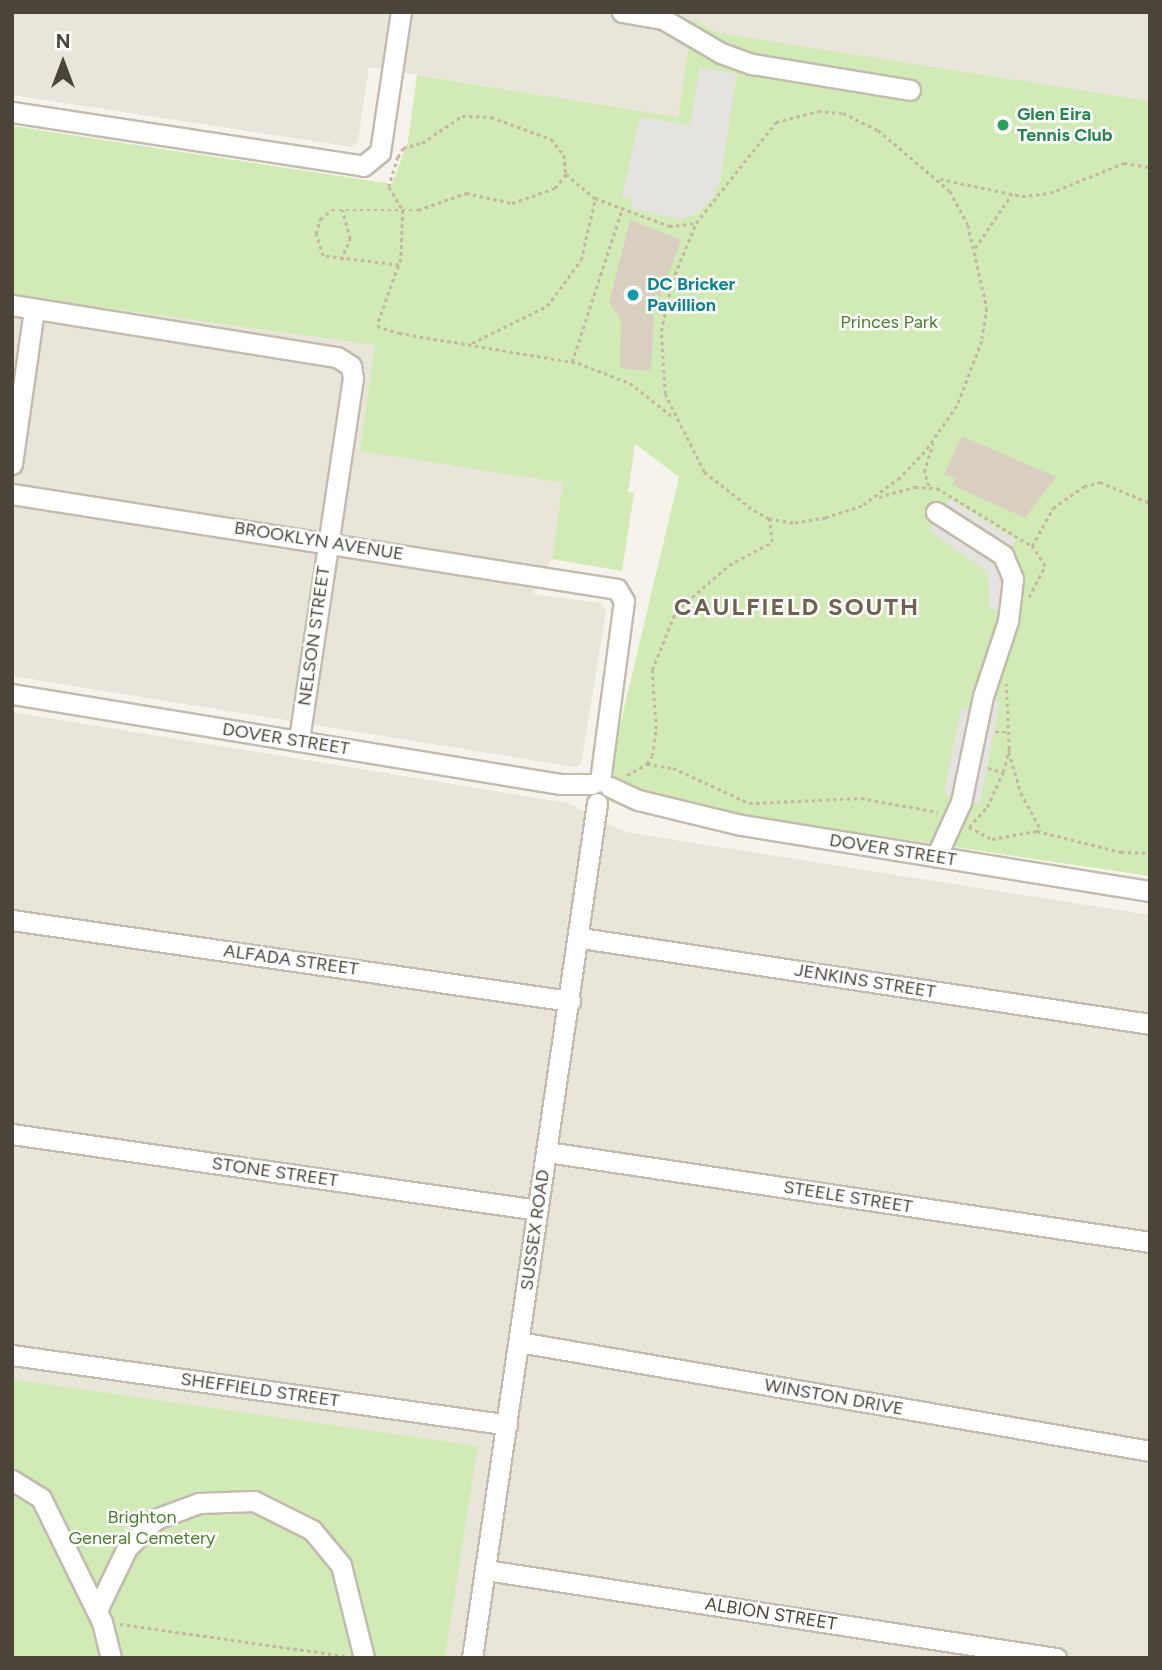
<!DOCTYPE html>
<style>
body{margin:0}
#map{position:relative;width:1162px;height:1670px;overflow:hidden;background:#f6f3ec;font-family:Figtree,sans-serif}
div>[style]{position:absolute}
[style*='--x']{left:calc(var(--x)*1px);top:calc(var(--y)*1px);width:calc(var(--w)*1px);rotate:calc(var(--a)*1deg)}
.residential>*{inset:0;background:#eae5da}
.green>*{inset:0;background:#d2eab5}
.parking>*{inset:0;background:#e5e3e0}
.building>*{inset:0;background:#d8cfc1}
.path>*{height:2.5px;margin-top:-1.25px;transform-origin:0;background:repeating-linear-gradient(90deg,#c4b79f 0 3.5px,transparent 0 7px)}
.roads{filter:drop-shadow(2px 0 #c2bbae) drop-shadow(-2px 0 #c2bbae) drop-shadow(0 2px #c2bbae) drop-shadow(0 -2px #c2bbae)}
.minor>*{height:19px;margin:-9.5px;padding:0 9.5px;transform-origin:9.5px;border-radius:9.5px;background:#fff}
.dots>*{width:19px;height:19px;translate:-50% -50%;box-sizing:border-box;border:4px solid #fff;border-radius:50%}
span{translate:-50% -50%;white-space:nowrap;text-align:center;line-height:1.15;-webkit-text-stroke:5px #fff;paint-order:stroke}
.leisure-label{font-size:18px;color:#27864d;font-weight:700}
.left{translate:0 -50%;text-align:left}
.culture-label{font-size:18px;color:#0d838f;font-weight:700}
.park-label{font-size:18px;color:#4a7f2a}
.street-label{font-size:18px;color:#4b4439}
.district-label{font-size:24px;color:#6e6250;font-weight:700;letter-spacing:2px}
.frame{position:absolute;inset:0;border:14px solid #4b4439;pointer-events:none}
.north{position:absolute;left:28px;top:28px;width:70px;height:70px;-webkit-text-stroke:5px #fff;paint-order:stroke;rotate:0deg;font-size:19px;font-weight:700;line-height:28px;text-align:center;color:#4b4439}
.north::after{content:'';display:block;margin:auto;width:24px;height:32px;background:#4b4439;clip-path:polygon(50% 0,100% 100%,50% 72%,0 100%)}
</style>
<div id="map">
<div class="residential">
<i style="clip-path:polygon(12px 12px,1150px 12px,1150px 101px,719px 33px,694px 20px,678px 117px,369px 67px,358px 141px,352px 147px,12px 95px)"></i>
<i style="clip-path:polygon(12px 295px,376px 345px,361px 451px,564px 483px,552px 559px,533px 594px,600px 603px,606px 611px,581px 764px,575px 767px,12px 676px,12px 484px,17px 452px,12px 451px)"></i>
<i style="clip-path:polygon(12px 712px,568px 803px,625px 832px,1150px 915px,1150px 1658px,445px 1658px,478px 1446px,12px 1379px)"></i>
</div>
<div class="green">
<i style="clip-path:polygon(693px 19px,719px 33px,1150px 101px,1150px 876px,743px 816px,627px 788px,615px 781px,611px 763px,679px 477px,635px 444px,628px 492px,634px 493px,622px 571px,552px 559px,563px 483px,360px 451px,375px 345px,12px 295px,12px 126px,392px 184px,408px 141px,417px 75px,678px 117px)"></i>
<i style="clip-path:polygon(12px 1379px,478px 1446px,445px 1658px,12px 1658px)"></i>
</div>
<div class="parking">
<i style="clip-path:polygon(700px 67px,737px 74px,720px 183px,713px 191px,716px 194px,698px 213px,681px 220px,630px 208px,633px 201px,622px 196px,640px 117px,690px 125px)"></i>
<i style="clip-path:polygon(950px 499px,1016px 540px,1010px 550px,1022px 571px,1017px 614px,989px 609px,988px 572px,929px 531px)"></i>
<i style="clip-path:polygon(975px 696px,1000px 702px,980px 804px,944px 793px,961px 707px,973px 708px)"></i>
</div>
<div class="building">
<i style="clip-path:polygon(630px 220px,681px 240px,661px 296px,655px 294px,651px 371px,620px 368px,621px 320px,609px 302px)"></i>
<i style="clip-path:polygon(962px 436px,1056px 477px,1025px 518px,952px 485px,955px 478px,944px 475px)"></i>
</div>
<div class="path">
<i style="--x:818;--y:111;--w:25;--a:5"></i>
<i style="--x:843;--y:113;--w:39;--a:26"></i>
<i style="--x:878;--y:130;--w:94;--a:40.3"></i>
<i style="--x:950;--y:191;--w:38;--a:62"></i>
<i style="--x:968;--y:225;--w:85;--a:77.1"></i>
<i style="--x:987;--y:308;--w:33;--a:99"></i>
<i style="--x:982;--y:341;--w:70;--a:111"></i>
<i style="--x:957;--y:406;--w:56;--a:124.8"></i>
<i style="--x:925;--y:452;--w:36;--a:134"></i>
<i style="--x:900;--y:478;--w:47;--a:143.6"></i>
<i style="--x:862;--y:506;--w:38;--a:162"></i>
<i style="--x:826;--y:518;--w:33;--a:171"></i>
<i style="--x:793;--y:523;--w:24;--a:-171"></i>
<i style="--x:769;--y:519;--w:21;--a:-151"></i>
<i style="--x:751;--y:509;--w:60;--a:-141.8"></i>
<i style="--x:704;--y:472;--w:87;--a:-116.6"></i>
<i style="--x:665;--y:394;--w:63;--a:-93.6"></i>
<i style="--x:661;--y:331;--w:51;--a:-77.6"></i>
<i style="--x:672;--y:281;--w:63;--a:-67.5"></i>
<i style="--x:696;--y:223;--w:129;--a:-51.6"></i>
<i style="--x:776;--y:122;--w:43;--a:-14.7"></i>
<i style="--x:398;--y:157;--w:31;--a:107"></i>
<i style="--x:389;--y:187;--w:27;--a:59"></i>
<i style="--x:403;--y:210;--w:49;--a:92.3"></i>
<i style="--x:401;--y:259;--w:71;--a:109.7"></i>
<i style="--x:377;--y:326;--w:23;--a:18"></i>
<i style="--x:399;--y:333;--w:181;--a:9.5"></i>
<i style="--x:578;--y:363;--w:56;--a:21"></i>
<i style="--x:630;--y:383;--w:55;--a:38.3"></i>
<i style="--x:398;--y:157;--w:10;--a:-61"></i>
<i style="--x:403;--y:148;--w:20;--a:-15"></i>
<i style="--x:422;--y:143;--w:48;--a:-34"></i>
<i style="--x:462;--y:116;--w:29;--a:2"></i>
<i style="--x:491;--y:117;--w:64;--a:20.1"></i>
<i style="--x:551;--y:139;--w:21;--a:51"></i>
<i style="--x:564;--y:155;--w:19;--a:84"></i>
<i style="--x:566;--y:174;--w:38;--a:40"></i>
<i style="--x:595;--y:198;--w:79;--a:20.7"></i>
<i style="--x:669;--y:226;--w:27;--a:-6"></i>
<i style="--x:940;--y:179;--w:84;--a:11.7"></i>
<i style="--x:1022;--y:196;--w:28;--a:-6"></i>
<i style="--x:1050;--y:193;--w:80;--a:-22.1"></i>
<i style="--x:1124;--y:163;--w:26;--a:9"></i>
<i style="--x:975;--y:248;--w:65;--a:-55.6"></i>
<i style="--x:341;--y:260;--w:23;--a:-67"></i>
<i style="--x:350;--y:239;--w:30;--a:-105"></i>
<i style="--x:399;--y:265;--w:77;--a:-173.2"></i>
<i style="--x:323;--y:256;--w:23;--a:-108"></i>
<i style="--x:316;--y:234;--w:16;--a:-75"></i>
<i style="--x:320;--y:219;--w:15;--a:-37"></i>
<i style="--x:332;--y:210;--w:86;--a:0"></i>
<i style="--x:418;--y:210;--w:51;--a:-19.5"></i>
<i style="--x:466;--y:193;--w:47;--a:12.3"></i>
<i style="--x:512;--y:203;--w:46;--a:-19.2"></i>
<i style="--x:555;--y:188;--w:18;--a:-52"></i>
<i style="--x:472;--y:343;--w:84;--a:-26.3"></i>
<i style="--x:547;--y:306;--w:57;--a:-53.5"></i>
<i style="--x:581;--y:260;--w:63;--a:-77.1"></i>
<i style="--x:572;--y:362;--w:161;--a:-71.9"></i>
<i style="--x:929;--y:486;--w:15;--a:-110"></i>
<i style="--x:924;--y:472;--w:30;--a:-73"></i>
<i style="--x:879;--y:497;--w:37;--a:-16"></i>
<i style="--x:915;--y:487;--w:22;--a:3"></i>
<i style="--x:937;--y:488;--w:111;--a:31.4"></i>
<i style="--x:1029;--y:597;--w:35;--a:-63"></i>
<i style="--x:1045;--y:566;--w:24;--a:-123"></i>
<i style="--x:1032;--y:546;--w:43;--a:-61.1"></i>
<i style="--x:1053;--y:508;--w:38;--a:-35"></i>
<i style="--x:1084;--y:486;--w:16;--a:-14"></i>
<i style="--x:1100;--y:482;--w:54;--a:22.8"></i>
<i style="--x:995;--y:732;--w:12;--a:0"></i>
<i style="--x:1009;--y:752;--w:43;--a:73.7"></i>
<i style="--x:1021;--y:793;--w:42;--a:61.6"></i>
<i style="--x:647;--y:764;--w:26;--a:9"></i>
<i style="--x:673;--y:768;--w:84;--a:24.7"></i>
<i style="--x:749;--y:803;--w:112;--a:-2.6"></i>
<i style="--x:861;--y:798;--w:78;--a:10.3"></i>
<i style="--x:988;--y:768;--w:16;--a:15"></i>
<i style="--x:627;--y:775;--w:23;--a:-29"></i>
<i style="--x:647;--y:764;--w:9;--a:-58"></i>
<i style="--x:652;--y:756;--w:27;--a:-82"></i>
<i style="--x:656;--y:729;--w:59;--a:-93.9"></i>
<i style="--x:652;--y:670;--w:64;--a:-67.9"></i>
<i style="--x:676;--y:611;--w:70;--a:-41"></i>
<i style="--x:729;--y:565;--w:49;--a:-28.1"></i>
<i style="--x:772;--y:542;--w:23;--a:-97"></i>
<i style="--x:969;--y:827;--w:26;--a:28"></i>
<i style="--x:992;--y:839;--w:46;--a:-10.1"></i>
<i style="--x:1037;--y:831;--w:87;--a:14"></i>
<i style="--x:1121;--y:852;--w:29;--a:2"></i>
<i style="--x:969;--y:827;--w:27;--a:-48"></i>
<i style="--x:987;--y:807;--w:38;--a:-65"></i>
<i style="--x:1003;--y:772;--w:24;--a:-75"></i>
<i style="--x:1009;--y:749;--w:65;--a:-92.6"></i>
<i style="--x:120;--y:1624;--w:227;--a:8.1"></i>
</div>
<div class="roads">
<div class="minor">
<i style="--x:622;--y:12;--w:42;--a:9.7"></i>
<i style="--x:663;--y:19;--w:67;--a:30.4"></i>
<i style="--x:721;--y:53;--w:33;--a:20"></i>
<i style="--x:752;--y:64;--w:160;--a:9.3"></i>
<i style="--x:12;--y:112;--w:355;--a:8.7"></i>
<i style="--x:363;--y:166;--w:22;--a:-39"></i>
<i style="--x:380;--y:152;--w:142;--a:-81.5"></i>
<i style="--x:12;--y:305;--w:329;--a:9.1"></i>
<i style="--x:337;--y:357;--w:17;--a:33"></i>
<i style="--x:351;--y:366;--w:12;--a:81"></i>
<i style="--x:353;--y:378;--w:367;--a:98.5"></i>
<i style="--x:12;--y:464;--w:157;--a:-81.9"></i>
<i style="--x:12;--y:494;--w:612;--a:8.92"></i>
<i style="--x:617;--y:589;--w:14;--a:60"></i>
<i style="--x:624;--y:601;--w:182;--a:97.6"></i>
<i style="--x:936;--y:512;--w:80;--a:32.7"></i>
<i style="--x:1003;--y:555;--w:26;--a:67"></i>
<i style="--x:1013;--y:579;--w:42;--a:96.8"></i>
<i style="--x:1008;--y:621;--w:79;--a:108.4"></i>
<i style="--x:983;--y:696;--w:108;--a:101.7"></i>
<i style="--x:961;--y:802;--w:60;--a:114.4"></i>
<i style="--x:12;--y:694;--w:555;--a:9.33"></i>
<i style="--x:560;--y:784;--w:32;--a:0"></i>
<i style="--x:610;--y:787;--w:31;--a:25"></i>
<i style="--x:638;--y:800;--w:106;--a:13.6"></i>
<i style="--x:741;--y:825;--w:414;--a:9.2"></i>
<i style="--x:12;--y:920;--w:564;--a:8.26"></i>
<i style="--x:581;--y:938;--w:575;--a:8.59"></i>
<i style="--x:12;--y:1134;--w:531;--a:8.22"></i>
<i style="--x:547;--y:1152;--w:610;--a:8.49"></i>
<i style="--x:519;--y:1342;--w:640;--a:9.8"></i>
<i style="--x:12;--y:1355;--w:500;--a:8"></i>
<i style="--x:12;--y:1480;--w:34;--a:32"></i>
<i style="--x:41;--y:1498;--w:138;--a:63.8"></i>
<i style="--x:102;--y:1622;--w:37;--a:76"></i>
<i style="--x:486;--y:1570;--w:577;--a:8.78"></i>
<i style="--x:97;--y:1610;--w:69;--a:-64.2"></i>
<i style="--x:127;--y:1548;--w:41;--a:-45"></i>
<i style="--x:156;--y:1519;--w:46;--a:-20.4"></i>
<i style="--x:199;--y:1503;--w:55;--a:-2.1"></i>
<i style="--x:254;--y:1501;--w:65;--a:26.6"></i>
<i style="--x:312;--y:1530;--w:45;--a:50.4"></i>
<i style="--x:341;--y:1565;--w:96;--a:76.1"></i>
<i style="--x:472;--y:1658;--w:864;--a:-81.68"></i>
</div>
</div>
<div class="dots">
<i style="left:1003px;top:125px;background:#2e9e5b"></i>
<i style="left:633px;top:295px;background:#0f9aa8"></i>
</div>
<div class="leisure-label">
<span class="left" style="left:1017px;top:125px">Glen Eira<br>Tennis Club</span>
</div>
<div class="culture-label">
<span class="left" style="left:647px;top:295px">DC Bricker<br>Pavillion</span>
</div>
<div class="park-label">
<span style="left:889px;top:322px">Princes Park</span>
<span style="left:142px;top:1528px">Brighton<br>General Cemetery</span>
</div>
<div class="street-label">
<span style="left:319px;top:541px;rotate:9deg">BROOKLYN AVENUE</span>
<span style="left:314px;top:636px;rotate:-82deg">NELSON STREET</span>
<span style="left:286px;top:739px;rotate:9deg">DOVER STREET</span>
<span style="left:893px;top:850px;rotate:9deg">DOVER STREET</span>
<span style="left:291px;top:960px;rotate:8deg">ALFADA STREET</span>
<span style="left:865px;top:981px;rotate:9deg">JENKINS STREET</span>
<span style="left:275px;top:1172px;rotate:8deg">STONE STREET</span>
<span style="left:848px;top:1197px;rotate:9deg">STEELE STREET</span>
<span style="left:535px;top:1230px;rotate:-82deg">SUSSEX ROAD</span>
<span style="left:260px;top:1390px;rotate:8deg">SHEFFIELD STREET</span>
<span style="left:834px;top:1397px;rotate:10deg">WINSTON DRIVE</span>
<span style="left:771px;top:1614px;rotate:9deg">ALBION STREET</span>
</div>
<div class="district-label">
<span style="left:797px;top:607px">CAULFIELD SOUTH</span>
</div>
<div class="frame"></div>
<div class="north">N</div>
</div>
